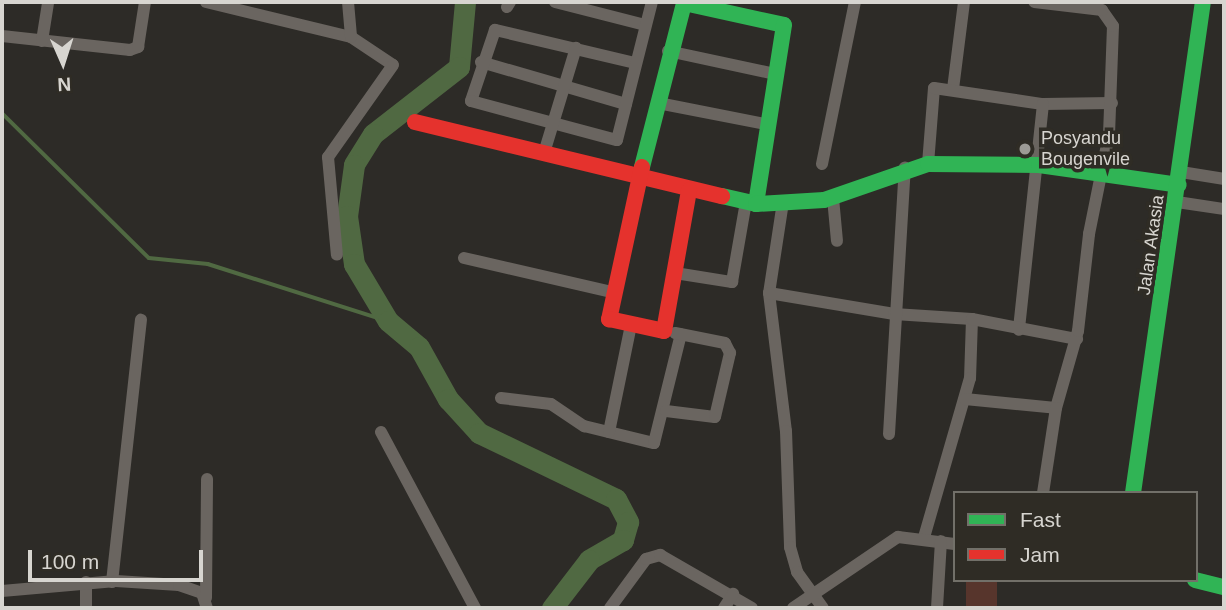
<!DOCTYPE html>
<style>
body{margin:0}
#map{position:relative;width:1226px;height:610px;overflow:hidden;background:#2d2b27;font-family:Arial,sans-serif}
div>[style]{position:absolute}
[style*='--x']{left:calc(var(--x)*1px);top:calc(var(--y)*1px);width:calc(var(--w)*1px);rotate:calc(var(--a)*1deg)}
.green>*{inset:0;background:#57352c;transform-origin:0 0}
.stream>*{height:3.5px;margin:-1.75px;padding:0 1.75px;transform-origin:1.75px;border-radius:1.75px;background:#506942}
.river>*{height:21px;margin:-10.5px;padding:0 10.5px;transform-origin:10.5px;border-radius:10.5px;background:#506942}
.street>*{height:12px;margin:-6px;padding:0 6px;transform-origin:6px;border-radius:6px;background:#6a6560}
.fast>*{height:16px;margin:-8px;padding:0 8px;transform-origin:8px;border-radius:8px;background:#30b455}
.jam>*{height:16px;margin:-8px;padding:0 8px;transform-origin:8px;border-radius:8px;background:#e5322d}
.dots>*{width:19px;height:19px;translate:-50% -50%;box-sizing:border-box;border:4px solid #2f2c25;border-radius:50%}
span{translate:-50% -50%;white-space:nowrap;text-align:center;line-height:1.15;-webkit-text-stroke:7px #2f2c25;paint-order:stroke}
.poi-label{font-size:18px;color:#d7d5d0}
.left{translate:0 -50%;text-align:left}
.street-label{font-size:18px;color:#d7d5d0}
.frame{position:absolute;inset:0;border:4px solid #d7d5d0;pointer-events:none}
.legend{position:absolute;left:953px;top:491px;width:245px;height:91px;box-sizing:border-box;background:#2f2c25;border:2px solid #727069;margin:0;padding:9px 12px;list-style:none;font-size:21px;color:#d7d5d0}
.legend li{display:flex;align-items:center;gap:14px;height:35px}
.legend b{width:35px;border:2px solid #727069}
.north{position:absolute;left:28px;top:28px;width:70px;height:70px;-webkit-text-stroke:5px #2f2c25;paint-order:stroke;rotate:177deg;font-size:19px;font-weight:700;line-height:28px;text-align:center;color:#d7d5d0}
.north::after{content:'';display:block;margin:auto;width:24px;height:32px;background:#d7d5d0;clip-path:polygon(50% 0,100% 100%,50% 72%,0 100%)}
.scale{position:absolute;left:28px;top:550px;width:175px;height:32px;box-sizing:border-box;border:4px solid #d7d5d0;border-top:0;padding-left:9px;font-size:21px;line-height:24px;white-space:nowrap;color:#d7d5d0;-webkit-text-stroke:5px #2f2c25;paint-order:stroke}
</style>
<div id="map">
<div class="green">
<i style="left:966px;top:580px;width:31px;height:27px"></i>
</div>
<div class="stream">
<i style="--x:2;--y:113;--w:206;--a:44.6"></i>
<i style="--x:149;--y:258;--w:59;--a:5.8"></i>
<i style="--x:208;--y:264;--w:189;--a:17.6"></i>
</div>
<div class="river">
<i style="--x:465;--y:2;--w:65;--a:95.3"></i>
<i style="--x:459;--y:67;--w:109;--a:142.1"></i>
<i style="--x:373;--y:134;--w:36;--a:122"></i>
<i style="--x:354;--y:165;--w:51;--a:97.8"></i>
<i style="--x:347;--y:216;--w:49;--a:81.7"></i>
<i style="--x:354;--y:264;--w:66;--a:59.2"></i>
<i style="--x:388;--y:321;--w:40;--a:40"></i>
<i style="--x:419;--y:347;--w:60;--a:60.9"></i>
<i style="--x:448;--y:399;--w:46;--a:47.6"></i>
<i style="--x:479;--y:433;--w:152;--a:25.7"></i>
<i style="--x:616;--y:499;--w:26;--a:62"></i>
<i style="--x:628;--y:522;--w:19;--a:106"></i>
<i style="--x:623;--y:540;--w:39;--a:150"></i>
<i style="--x:589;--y:560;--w:61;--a:127.6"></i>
</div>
<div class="street">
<i style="--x:206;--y:2;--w:149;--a:13.6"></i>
<i style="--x:351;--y:37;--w:50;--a:33.7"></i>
<i style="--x:393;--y:65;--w:113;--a:125.2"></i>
<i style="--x:328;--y:157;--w:98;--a:84.8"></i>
<i style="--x:348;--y:2;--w:35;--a:85"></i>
<i style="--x:555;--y:2;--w:93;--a:14.3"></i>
<i style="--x:507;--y:7;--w:6;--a:-59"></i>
<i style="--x:2;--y:36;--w:129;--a:6.2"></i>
<i style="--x:130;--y:50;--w:9;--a:-21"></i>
<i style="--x:138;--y:47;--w:46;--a:-81.2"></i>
<i style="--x:42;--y:41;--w:39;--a:-81"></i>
<i style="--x:668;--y:51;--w:109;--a:12.1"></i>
<i style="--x:481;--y:62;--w:151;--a:16.2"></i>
<i style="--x:635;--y:63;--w:144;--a:-166.7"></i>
<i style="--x:495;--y:30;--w:75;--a:108.7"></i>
<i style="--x:471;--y:101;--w:151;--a:15"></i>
<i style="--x:617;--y:140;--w:142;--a:-75.8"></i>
<i style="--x:953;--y:89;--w:88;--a:-82.8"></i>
<i style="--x:658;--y:103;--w:109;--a:11.1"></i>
<i style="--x:1043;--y:104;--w:69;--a:-0.8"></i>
<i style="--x:544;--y:153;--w:110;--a:-73.1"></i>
<i style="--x:822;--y:164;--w:165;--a:-78.5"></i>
<i style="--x:928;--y:164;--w:76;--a:-85.5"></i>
<i style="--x:934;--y:88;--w:110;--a:8.4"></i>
<i style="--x:1043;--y:104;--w:227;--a:96.1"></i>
<i style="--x:1181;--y:172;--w:44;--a:9.2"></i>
<i style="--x:833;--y:198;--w:43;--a:84.7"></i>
<i style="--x:783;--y:202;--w:92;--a:98.7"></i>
<i style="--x:769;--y:293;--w:139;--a:83"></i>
<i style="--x:786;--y:431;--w:116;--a:88"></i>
<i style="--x:790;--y:547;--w:26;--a:74"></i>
<i style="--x:797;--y:572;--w:44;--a:54.2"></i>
<i style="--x:1177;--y:202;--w:48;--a:8.5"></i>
<i style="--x:464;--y:258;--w:151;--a:13"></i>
<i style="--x:675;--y:273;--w:58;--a:9"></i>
<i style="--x:732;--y:282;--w:81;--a:-80.1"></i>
<i style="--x:769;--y:293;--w:127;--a:9.5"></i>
<i style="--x:894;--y:314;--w:78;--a:3.7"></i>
<i style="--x:972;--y:319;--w:59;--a:91.9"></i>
<i style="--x:970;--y:378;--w:166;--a:106.1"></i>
<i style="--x:972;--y:319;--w:107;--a:10.8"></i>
<i style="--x:501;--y:398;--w:50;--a:6.8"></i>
<i style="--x:551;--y:404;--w:40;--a:34"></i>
<i style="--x:584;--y:426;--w:72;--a:13.7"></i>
<i style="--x:654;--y:443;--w:112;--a:-76.1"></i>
<i style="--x:965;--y:399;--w:91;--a:5.6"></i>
<i style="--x:1056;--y:408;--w:80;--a:-74.1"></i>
<i style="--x:1078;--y:331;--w:98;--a:-83.5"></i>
<i style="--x:1089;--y:234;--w:101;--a:-78.6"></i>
<i style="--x:1109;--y:135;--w:109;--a:-87.9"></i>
<i style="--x:1113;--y:26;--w:19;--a:-125"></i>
<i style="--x:1102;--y:10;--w:68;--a:-173.3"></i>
<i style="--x:666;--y:411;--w:49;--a:7"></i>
<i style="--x:715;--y:417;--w:66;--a:-76.8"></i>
<i style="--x:730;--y:353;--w:11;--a:-117"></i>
<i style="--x:725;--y:343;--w:51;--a:-168.7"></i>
<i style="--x:381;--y:432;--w:200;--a:61.9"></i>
<i style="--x:609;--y:432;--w:109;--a:-78.4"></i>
<i style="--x:889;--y:434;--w:267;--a:-86.6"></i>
<i style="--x:1043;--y:493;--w:86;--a:-81.3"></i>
<i style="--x:86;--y:582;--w:26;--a:90"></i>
<i style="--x:112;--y:582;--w:264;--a:-83.7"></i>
<i style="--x:2;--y:591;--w:114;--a:-5"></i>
<i style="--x:116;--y:581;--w:63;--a:3.6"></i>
<i style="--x:179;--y:585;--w:24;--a:19"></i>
<i style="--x:202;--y:593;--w:16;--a:72"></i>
<i style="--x:206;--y:598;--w:119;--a:-89.5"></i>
<i style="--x:610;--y:608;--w:61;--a:-53.7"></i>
<i style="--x:646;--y:559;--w:15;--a:-16"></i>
<i style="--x:660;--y:555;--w:106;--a:29.9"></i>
<i style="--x:724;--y:608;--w:17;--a:-57"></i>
<i style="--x:793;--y:608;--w:127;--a:-34.1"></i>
<i style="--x:898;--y:537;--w:57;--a:7"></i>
<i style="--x:937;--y:608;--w:67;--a:-86.6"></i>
</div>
<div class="fast">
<i style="--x:642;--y:167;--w:169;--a:-75.6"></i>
<i style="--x:684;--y:3;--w:102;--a:12.4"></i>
<i style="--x:784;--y:25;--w:181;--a:98.9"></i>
<i style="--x:722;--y:196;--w:35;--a:13"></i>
<i style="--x:756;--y:204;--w:68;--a:-3.4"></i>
<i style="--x:824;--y:200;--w:110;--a:-19.1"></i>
<i style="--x:928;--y:164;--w:111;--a:0.5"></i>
<i style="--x:1039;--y:165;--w:141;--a:8.1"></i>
<i style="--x:1133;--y:493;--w:496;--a:-81.9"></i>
<i style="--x:1195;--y:580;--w:30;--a:14"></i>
</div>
<div class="jam">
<i style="--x:415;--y:122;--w:316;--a:13.6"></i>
<i style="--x:642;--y:167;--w:156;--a:102.2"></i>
<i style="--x:609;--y:319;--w:56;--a:12.3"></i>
<i style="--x:664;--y:331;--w:143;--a:-79.9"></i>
</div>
<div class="dots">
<i style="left:1025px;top:149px;background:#9c9a95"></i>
</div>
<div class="poi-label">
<span class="left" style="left:1041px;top:149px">Posyandu<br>Bougenvile</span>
</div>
<div class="street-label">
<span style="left:1151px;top:245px;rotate:-82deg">Jalan Akasia</span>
</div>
<div class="frame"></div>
<ul class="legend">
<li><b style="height:9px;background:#30b455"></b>Fast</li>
<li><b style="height:9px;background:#e5322d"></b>Jam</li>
</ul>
<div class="north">N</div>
<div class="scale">100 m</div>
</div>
